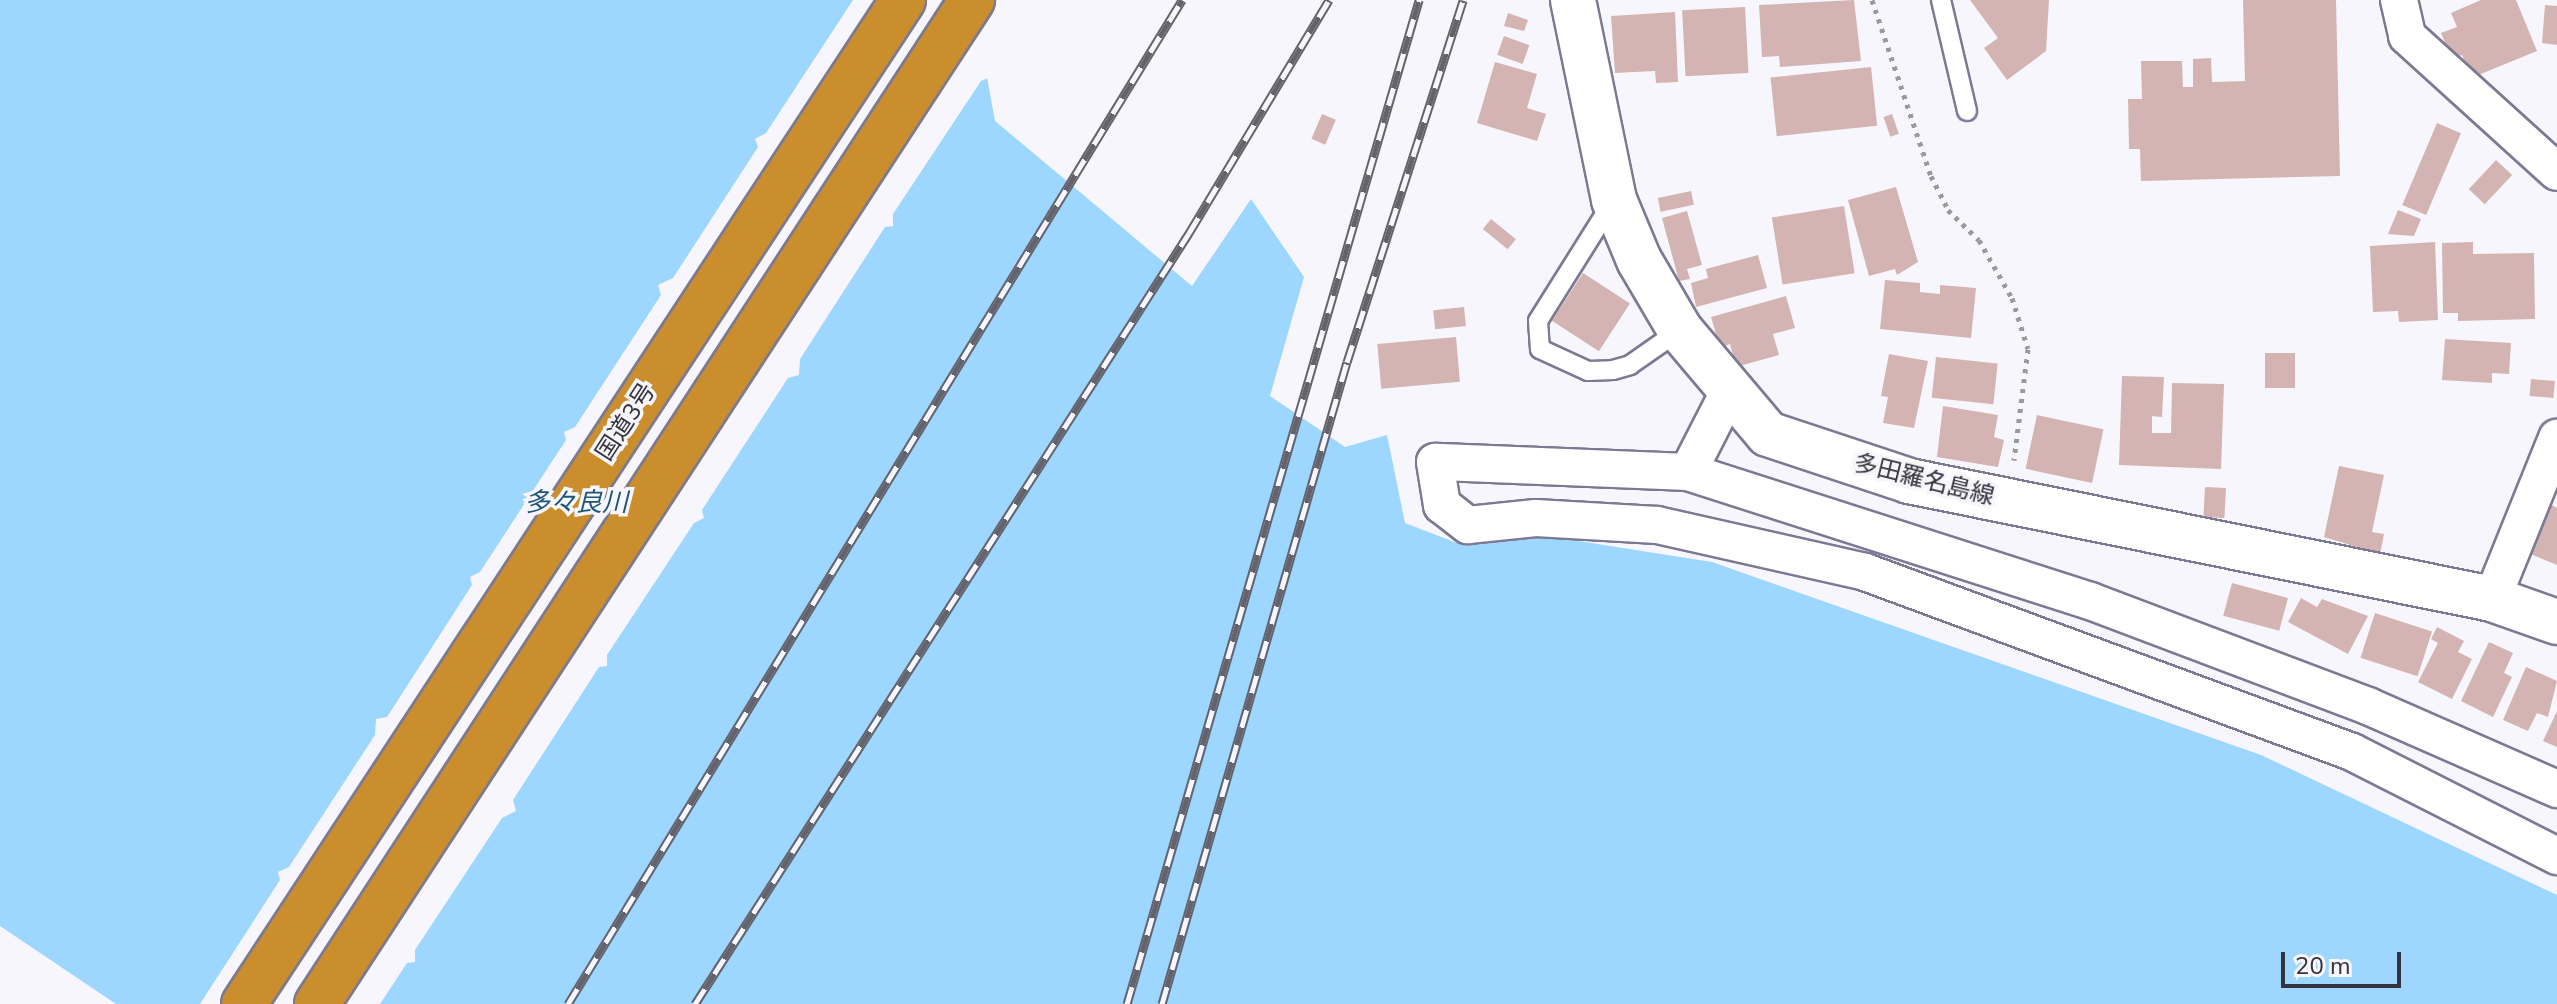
<!DOCTYPE html>
<meta charset="utf-8">
<style>
body{margin:0}
#map{position:relative;width:2557px;height:1004px;overflow:hidden;background:#f7f6fc;font-family:"Nunito Sans","Noto Sans JP",sans-serif}
div>[style]{position:absolute}
[style*='--x']{left:calc(var(--x)*1px);top:calc(var(--y)*1px);width:calc(var(--w)*1px);rotate:calc(var(--a)*1deg)}
.water>*{inset:0;background:#9dd6ff}
.pier>*{inset:0;background:#f7f6fc}
.building>*{inset:0;background:#d4b4b2;transform-origin:0 0}
.path>*{height:5px;margin-top:-2.5px;transform-origin:0;background:repeating-linear-gradient(90deg,#9a99a1 0 4px,transparent 0 10px)}
.roads{filter:drop-shadow(2px 0 #7c7992) drop-shadow(-2px 0 #7c7992) drop-shadow(0 2px #7c7992) drop-shadow(0 -2px #7c7992)}
.lane>*{height:18px;margin:-9px;padding:0 9px;transform-origin:9px;border-radius:9px;background:#fff}
.street>*{height:36px;margin:-18px;padding:0 18px;transform-origin:18px;border-radius:18px;background:#fff}
.secondary>*{height:44px;margin:-22px;padding:0 22px;transform-origin:22px;border-radius:22px;background:#fff}
.highway>*{height:44px;margin:-22px;padding:0 22px;transform-origin:22px;border-radius:22px;background:#ca8e2c}
.rail>*{height:9px;margin-top:-4.5px;transform-origin:0;background:repeating-linear-gradient(90deg,#f7f6fc 0 18px,#64636c 0 36px);box-sizing:border-box;border-block:2px solid #64636c}
span{translate:-50% -50%;white-space:nowrap;text-align:center;line-height:1.15;-webkit-text-stroke:7px #f7f6fc;paint-order:stroke}
.street-label{font-size:24px;color:#34333d}
.water-label{font-size:26px;color:#1f5577;font-style:italic}
.scale{position:absolute;left:2281px;top:952px;width:120px;height:36px;box-sizing:border-box;border:4px solid #34333d;border-top:0;padding-left:10px;font-size:24px;line-height:28px;white-space:nowrap;color:#34333d;-webkit-text-stroke:6px #f7f6fc;paint-order:stroke}
</style>
<div id="map">
<div class="water">
<i style="clip-path:polygon(0 0,857px 0,987px 77px,995px 121px,1192px 286px,1251px 199px,1304px 277px,1270px 396px,1345px 447px,1387px 435px,1405px 523px,1457px 543px,1553px 537px,1712px 562px,2261px 755px,2557px 895px,2557px 1004px,116px 1004px,0 926px)"></i>
</div>
<div class="pier">
<i style="clip-path:polygon(853px 0,865px 0,991px 77px,981px 81px,893px 214px,893px 226px,885px 227px,800px 359px,799px 375px,788px 378px,702px 510px,704px 518px,694px 523px,607px 655px,607px 666px,599px 667px,513px 800px,516px 811px,502px 818px,415px 950px,415px 962px,407px 963px,380px 1004px,200px 1004px,280px 880px,278px 872px,289px 867px,375px 735px,376px 719px,387px 717px,472px 585px,470px 577px,480px 572px,566px 440px,564px 432px,575px 427px,661px 295px,658px 285px,673px 278px,758px 147px,755px 139px,766px 133px)"></i>
</div>
<div class="building">
<i style="clip-path:polygon(1854px 0,1861px 61px,1780px 67px,1779px 56px,1762px 57px,1759px 5px)"></i>
<i style="clip-path:polygon(1970px 0,2049px 0,2046px 51px,2007px 80px,1984px 48px,1998px 38px)"></i>
<i style="clip-path:polygon(2243px 0,2336px 0,2340px 176px,2141px 181px,2140px 149px,2129px 149px,2128px 99px,2142px 99px,2141px 61px,2182px 61px,2183px 87px,2193px 87px,2193px 59px,2211px 58px,2212px 82px,2245px 81px)"></i>
<i style="clip-path:polygon(2481px 0,2516px 0,2537px 51px,2471px 78px,2462px 55px,2452px 59px,2441px 33px,2457px 27px,2451px 13px)"></i>
<i style="clip-path:polygon(2545px 5px,2557px 6px,2557px 45px,2542px 43px)"></i>
<i style="left:1745px;top:7px;width:66px;height:63px;rotate:87deg"></i>
<i style="clip-path:polygon(1675px 12px,1678px 82px,1656px 83px,1655px 71px,1615px 73px,1611px 16px)"></i>
<i style="clip-path:polygon(1508px 13px,1528px 20px,1524px 31px,1504px 26px)"></i>
<i style="left:1504px;top:36px;width:27px;height:20px;rotate:20deg"></i>
<i style="clip-path:polygon(1495px 62px,1537px 74px,1527px 108px,1546px 114px,1537px 141px,1477px 123px)"></i>
<i style="left:1871px;top:67px;width:59px;height:101px;rotate:84deg"></i>
<i style="left:1322px;top:114px;width:15px;height:27px;rotate:23deg"></i>
<i style="left:1892px;top:114px;width:21px;height:9px;rotate:71deg"></i>
<i style="left:2437px;top:123px;width:26px;height:89px;rotate:23deg"></i>
<i style="left:2496px;top:160px;width:22px;height:40px;rotate:43deg"></i>
<i style="clip-path:polygon(1896px 187px,1918px 262px,1897px 275px,1895px 269px,1869px 276px,1848px 200px)"></i>
<i style="left:1691px;top:191px;width:14px;height:34px;rotate:78deg"></i>
<i style="left:1844px;top:206px;width:68px;height:73px;rotate:81deg"></i>
<i style="clip-path:polygon(2398px 210px,2421px 219px,2414px 236px,2388px 234px)"></i>
<i style="clip-path:polygon(1687px 211px,1702px 265px,1687px 269px,1690px 279px,1679px 281px,1662px 218px)"></i>
<i style="left:1491px;top:219px;width:32px;height:13px;rotate:39deg"></i>
<i style="clip-path:polygon(2435px 242px,2438px 320px,2399px 322px,2398px 311px,2373px 312px,2370px 246px)"></i>
<i style="clip-path:polygon(2473px 242px,2473px 254px,2534px 253px,2535px 319px,2458px 321px,2458px 313px,2443px 313px,2442px 243px)"></i>
<i style="clip-path:polygon(1758px 255px,1767px 288px,1696px 307px,1691px 283px,1708px 278px,1706px 269px)"></i>
<i style="left:1583px;top:273px;width:56px;height:57px;rotate:33deg"></i>
<i style="clip-path:polygon(1885px 280px,1920px 283px,1920px 292px,1940px 294px,1940px 285px,1976px 288px,1971px 338px,1880px 329px)"></i>
<i style="clip-path:polygon(1786px 296px,1795px 328px,1773px 334px,1779px 355px,1736px 367px,1730px 344px,1720px 348px,1711px 317px)"></i>
<i style="left:1464px;top:307px;width:19px;height:31px;rotate:84deg"></i>
<i style="left:1456px;top:337px;width:45px;height:79px;rotate:85deg"></i>
<i style="clip-path:polygon(2445px 339px,2511px 343px,2509px 374px,2492px 373px,2492px 383px,2442px 380px)"></i>
<i style="left:2265px;top:353px;width:30px;height:35px"></i>
<i style="clip-path:polygon(1889px 354px,1928px 361px,1914px 428px,1883px 423px,1888px 397px,1881px 396px)"></i>
<i style="left:1936px;top:357px;width:62px;height:41px;rotate:6deg"></i>
<i style="clip-path:polygon(2122px 376px,2164px 377px,2162px 417px,2152px 416px,2152px 433px,2171px 433px,2172px 383px,2224px 384px,2221px 469px,2119px 465px)"></i>
<i style="left:2531px;top:379px;width:24px;height:17px;rotate:5deg"></i>
<i style="clip-path:polygon(1943px 406px,1998px 415px,1994px 437px,2004px 440px,1998px 467px,1937px 457px)"></i>
<i style="left:2037px;top:415px;width:68px;height:55px;rotate:12deg"></i>
<i style="clip-path:polygon(2339px 466px,2384px 475px,2372px 532px,2384px 534px,2380px 554px,2324px 537px)"></i>
<i style="left:2205px;top:487px;width:21px;height:30px;rotate:3deg"></i>
<i style="clip-path:polygon(2550px 504px,2557px 508px,2557px 565px,2528px 553px)"></i>
<i style="left:2232px;top:583px;width:58px;height:34px;rotate:15deg"></i>
<i style="clip-path:polygon(2301px 598px,2317px 607px,2322px 599px,2368px 616px,2348px 654px,2288px 622px)"></i>
<i style="left:2375px;top:613px;width:60px;height:47px;rotate:18deg"></i>
<i style="clip-path:polygon(2437px 627px,2464px 641px,2458px 652px,2472px 659px,2452px 699px,2418px 682px,2438px 643px,2431px 639px)"></i>
<i style="clip-path:polygon(2489px 642px,2513px 653px,2504px 673px,2512px 677px,2493px 717px,2461px 701px)"></i>
<i style="clip-path:polygon(2526px 667px,2557px 681px,2548px 717px,2537px 713px,2528px 731px,2503px 720px)"></i>
<i style="clip-path:polygon(2557px 711px,2557px 747px,2543px 741px)"></i>
</div>
<div class="path">
<i style="--x:1872;--y:0;--w:186;--a:71.5"></i>
<i style="--x:1931;--y:176;--w:38;--a:63"></i>
<i style="--x:1948;--y:210;--w:43;--a:44.1"></i>
<i style="--x:1979;--y:240;--w:67;--a:60.4"></i>
<i style="--x:2012;--y:298;--w:53;--a:72.6"></i>
<i style="--x:2028;--y:349;--w:112;--a:97.2"></i>
</div>
<div class="roads">
<div class="lane">
<i style="--x:1941;--y:0;--w:114;--a:76.8"></i>
<i style="--x:1612;--y:203;--w:139;--a:122.1"></i>
<i style="--x:1538;--y:321;--w:28;--a:86"></i>
<i style="--x:1540;--y:349;--w:53;--a:24.6"></i>
<i style="--x:1588;--y:371;--w:25;--a:-2"></i>
<i style="--x:1613;--y:370;--w:18;--a:-16"></i>
<i style="--x:1630;--y:365;--w:61;--a:-35"></i>
</div>
<div class="street">
<i style="--x:2399;--y:0;--w:37;--a:77"></i>
<i style="--x:2407;--y:36;--w:202;--a:42.2"></i>
<i style="--x:1688;--y:472;--w:94;--a:-62.9"></i>
<i style="--x:2492;--y:599;--w:174;--a:-68"></i>
<i style="--x:2557;--y:789;--w:206;--a:-156.3"></i>
<i style="--x:2368;--y:706;--w:297;--a:-159.3"></i>
<i style="--x:2090;--y:601;--w:422;--a:-162.2"></i>
<i style="--x:1688;--y:472;--w:253;--a:-177.7"></i>
<i style="--x:1435;--y:462;--w:44;--a:80.8"></i>
<i style="--x:1442;--y:505;--w:33;--a:38"></i>
<i style="--x:1468;--y:525;--w:68;--a:-5.9"></i>
<i style="--x:1536;--y:518;--w:121;--a:3.3"></i>
<i style="--x:1657;--y:525;--w:213;--a:12.7"></i>
<i style="--x:1865;--y:572;--w:519;--a:20.28"></i>
<i style="--x:2352;--y:752;--w:230;--a:26.9"></i>
</div>
<div class="secondary">
<i style="--x:1573;--y:0;--w:204;--a:78.4"></i>
<i style="--x:1614;--y:200;--w:65;--a:67.4"></i>
<i style="--x:1639;--y:260;--w:81;--a:59.6"></i>
<i style="--x:1680;--y:330;--w:136;--a:49.8"></i>
<i style="--x:1768;--y:434;--w:149;--a:18.4"></i>
<i style="--x:1909;--y:481;--w:595;--a:11.44"></i>
<i style="--x:2492;--y:599;--w:69;--a:19.5"></i>
</div>
<div class="highway">
<i style="--x:244;--y:1004;--w:1201;--a:-56.72"></i>
<i style="--x:317;--y:1004;--w:1199;--a:-56.88"></i>
</div>
</div>
<div class="rail">
<i style="--x:568;--y:1004;--w:1177;--a:-58.55"></i>
<i style="--x:695;--y:1004;--w:916;--a:-57.35"></i>
<i style="--x:1189;--y:233;--w:272;--a:-59"></i>
<i style="--x:1127;--y:1004;--w:1046;--a:-73.78"></i>
<i style="--x:1162;--y:1004;--w:668;--a:-73.93"></i>
<i style="--x:1347;--y:362;--w:380;--a:-72.2"></i>
</div>
<div class="street-label">
<span style="left:626px;top:422px;rotate:-57deg">国道3号</span>
<span style="left:1924px;top:480px;rotate:14deg">多田羅名島線</span>
</div>
<div class="water-label">
<span style="left:576px;top:503px">多々良川</span>
</div>
<div class="scale">20 m</div>
</div>
